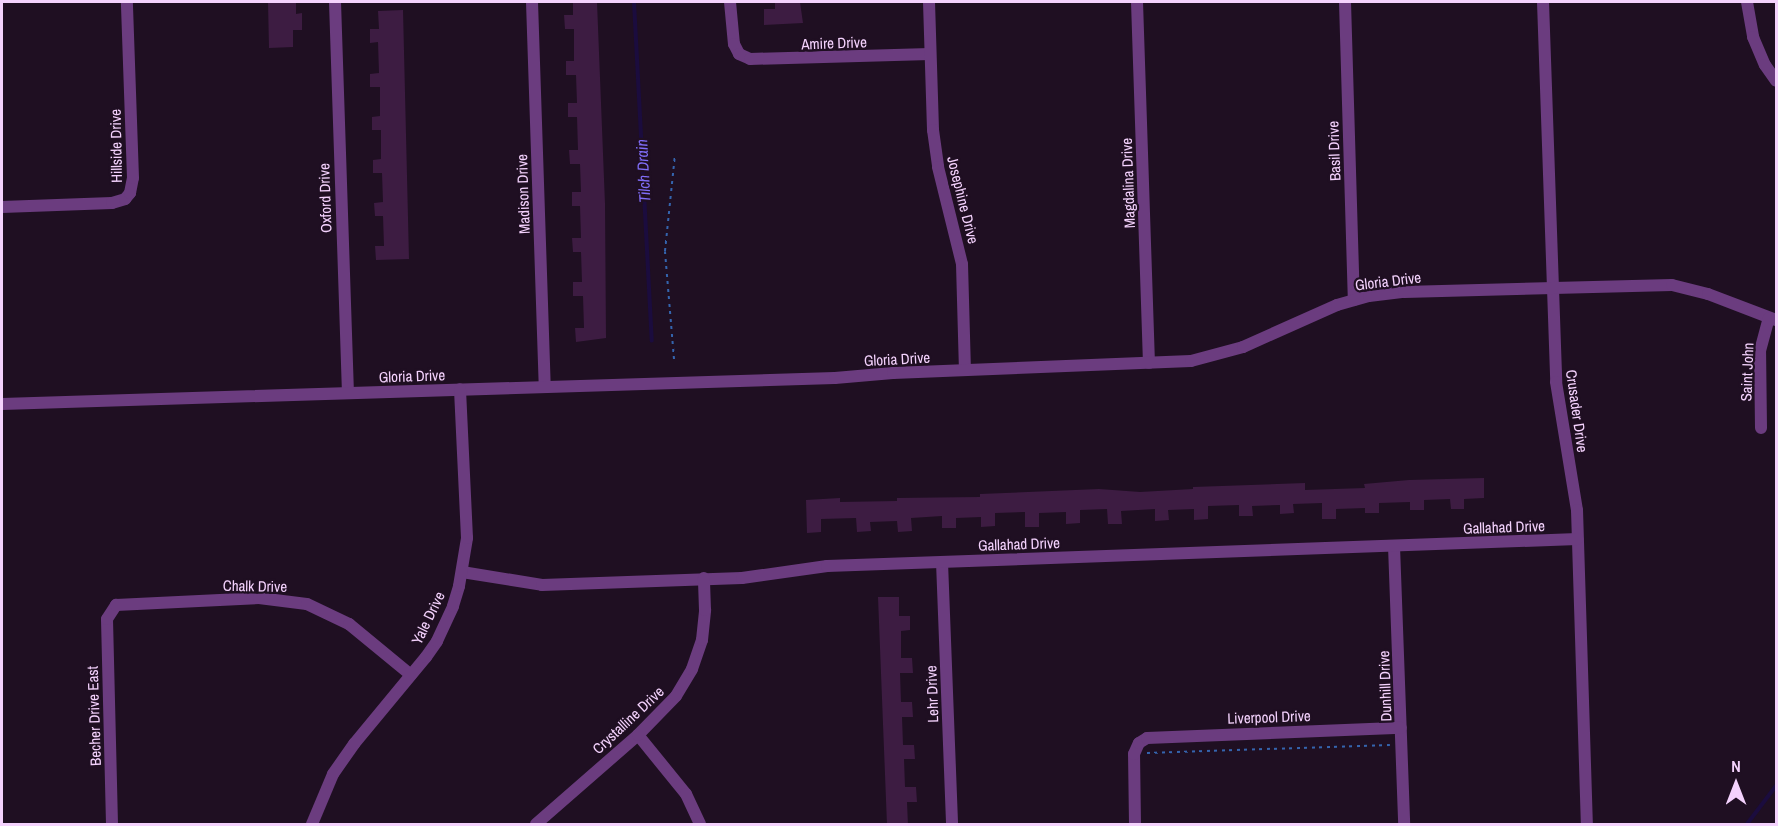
<!DOCTYPE html>
<style>
body{margin:0}
#map{position:relative;width:1778px;height:826px;overflow:hidden;background:#1f0f22;font-family:"Archivo Narrow",sans-serif}
div>[style]{position:absolute}
[style*='--x']{left:calc(var(--x)*1px);top:calc(var(--y)*1px);width:calc(var(--w)*1px);rotate:calc(var(--a)*1deg)}
.stream>*{height:4px;margin:-2px;padding:0 2px;transform-origin:2px;border-radius:2px;background:#1b0c3e}
.building>*{inset:0;background:#3d1c42}
.path>*{height:2px;margin-top:-1px;transform-origin:0;background:repeating-linear-gradient(90deg,#3464ae 0 3px,transparent 0 7.5px)}
.minor>*{height:12px;margin:-6px;padding:0 6px;transform-origin:6px;border-radius:6px;background:#6b3c7f}
span{translate:-50% -50%;white-space:nowrap;text-align:center;line-height:1.15;-webkit-text-stroke:4.5px #1f0f22;paint-order:stroke}
.street-label{font-size:15px;color:#f4d2fd}
.water-label{font-size:16px;color:#806df8;font-style:italic}
.frame{position:absolute;inset:0;border:3px solid #f4d2fd;pointer-events:none}
.north{position:absolute;left:1706px;top:754px;width:60px;height:60px;-webkit-text-stroke:4px #1f0f22;paint-order:stroke;rotate:0deg;font-size:16px;font-weight:700;line-height:24px;text-align:center;color:#f4d2fd}
.north::after{content:'';display:block;margin:auto;width:21px;height:27px;background:#f4d2fd;clip-path:polygon(50% 0,100% 100%,50% 72%,0 100%)}
</style>
<div id="map">
<div class="stream">
<i style="--x:634;--y:2;--w:339;--a:87"></i>
<i style="--x:1747;--y:824;--w:48;--a:-52.7"></i>
</div>
<div class="building">
<i style="clip-path:polygon(268px 2px,296px 2px,296px 14px,302px 13px,302px 30px,293px 30px,293px 47px,269px 48px)"></i>
<i style="clip-path:polygon(573px 2px,597px 2px,605px 204px,606px 338px,576px 342px,575px 328px,584px 328px,583px 296px,573px 296px,573px 282px,582px 282px,581px 252px,573px 252px,572px 238px,581px 238px,580px 206px,572px 206px,572px 192px,581px 192px,580px 164px,570px 164px,569px 150px,578px 150px,577px 117px,568px 117px,568px 103px,577px 103px,576px 75px,566px 75px,566px 61px,574px 61px,574px 29px,565px 29px,564px 15px,573px 15px)"></i>
<i style="clip-path:polygon(775px 2px,800px 2px,803px 23px,764px 25px,764px 9px,775px 9px)"></i>
<i style="clip-path:polygon(403px 10px,409px 259px,376px 260px,375px 246px,384px 246px,383px 216px,375px 216px,374px 203px,383px 202px,382px 173px,373px 173px,373px 160px,381px 159px,381px 130px,372px 130px,372px 117px,380px 116px,380px 87px,370px 87px,370px 74px,379px 73px,378px 42px,370px 43px,370px 29px,379px 29px,378px 11px)"></i>
<i style="clip-path:polygon(1484px 478px,1484px 498px,1464px 499px,1464px 509px,1451px 509px,1450px 499px,1424px 500px,1424px 510px,1410px 510px,1410px 502px,1379px 503px,1379px 513px,1365px 513px,1365px 508px,1336px 509px,1336px 519px,1322px 519px,1322px 503px,1293px 504px,1294px 513px,1280px 514px,1280px 505px,1252px 506px,1253px 516px,1239px 516px,1239px 505px,1208px 506px,1208px 519px,1194px 520px,1194px 509px,1168px 510px,1169px 520px,1155px 521px,1155px 509px,1121px 511px,1122px 524px,1108px 524px,1107px 509px,1080px 510px,1080px 523px,1066px 524px,1066px 512px,1039px 513px,1039px 527px,1025px 527px,1025px 512px,995px 513px,995px 526px,981px 527px,981px 517px,956px 518px,956px 528px,942px 528px,942px 516px,911px 518px,912px 531px,898px 532px,897px 521px,870px 522px,871px 531px,857px 532px,856px 518px,821px 519px,821px 532px,807px 533px,806px 500px,840px 498px,840px 502px,897px 501px,897px 498px,980px 497px,980px 494px,1099px 489px,1140px 492px,1193px 489px,1193px 487px,1305px 483px,1305px 490px,1365px 488px,1364px 484px,1409px 480px)"></i>
<i style="clip-path:polygon(878px 597px,899px 597px,899px 616px,910px 616px,910px 630px,901px 631px,901px 658px,912px 658px,913px 673px,900px 673px,901px 702px,912px 702px,913px 717px,902px 717px,903px 745px,914px 745px,915px 759px,904px 759px,905px 787px,916px 787px,917px 802px,907px 802px,908px 825px,887px 825px)"></i>
</div>
<div class="path">
<i style="--x:674;--y:359;--w:108;--a:-94.8"></i>
<i style="--x:665;--y:251;--w:97;--a:-84.1"></i>
<i style="--x:1147;--y:753;--w:243;--a:-1.9"></i>
</div>
<div class="minor">
<i style="--x:335;--y:2;--w:391;--a:88.1"></i>
<i style="--x:532;--y:2;--w:384;--a:88.1"></i>
<i style="--x:730;--y:2;--w:42;--a:84.6"></i>
<i style="--x:734;--y:44;--w:11;--a:63"></i>
<i style="--x:739;--y:54;--w:12;--a:24"></i>
<i style="--x:750;--y:59;--w:180;--a:-1.6"></i>
<i style="--x:929;--y:2;--w:128;--a:88.2"></i>
<i style="--x:933;--y:130;--w:37;--a:82"></i>
<i style="--x:938;--y:167;--w:100;--a:76.1"></i>
<i style="--x:962;--y:264;--w:106;--a:88.4"></i>
<i style="--x:1137;--y:2;--w:361;--a:88.1"></i>
<i style="--x:1345;--y:2;--w:298;--a:88.3"></i>
<i style="--x:1543;--y:2;--w:380;--a:88"></i>
<i style="--x:1556;--y:382;--w:130;--a:80.7"></i>
<i style="--x:1577;--y:510;--w:314;--a:88.2"></i>
<i style="--x:1747;--y:2;--w:36;--a:80"></i>
<i style="--x:1753;--y:37;--w:30;--a:67"></i>
<i style="--x:1765;--y:65;--w:19;--a:55"></i>
<i style="--x:2;--y:207;--w:110;--a:-2.1"></i>
<i style="--x:112;--y:203;--w:14;--a:-17"></i>
<i style="--x:125;--y:199;--w:8;--a:-50"></i>
<i style="--x:130;--y:193;--w:15;--a:-79"></i>
<i style="--x:133;--y:178;--w:176;--a:-92"></i>
<i style="--x:2;--y:404;--w:833;--a:-1.79"></i>
<i style="--x:835;--y:378;--w:58;--a:-4.9"></i>
<i style="--x:893;--y:373;--w:298;--a:-2.3"></i>
<i style="--x:1191;--y:361;--w:54;--a:-15.1"></i>
<i style="--x:1243;--y:347;--w:103;--a:-24.1"></i>
<i style="--x:1337;--y:305;--w:33;--a:-16"></i>
<i style="--x:1369;--y:296;--w:35;--a:-7"></i>
<i style="--x:1404;--y:292;--w:268;--a:-1.5"></i>
<i style="--x:1672;--y:285;--w:37;--a:14"></i>
<i style="--x:1708;--y:294;--w:73;--a:20.9"></i>
<i style="--x:1761;--y:428;--w:77;--a:-90.7"></i>
<i style="--x:1760;--y:351;--w:34;--a:-75"></i>
<i style="--x:1394;--y:546;--w:278;--a:87.9"></i>
<i style="--x:942;--y:562;--w:262;--a:87.8"></i>
<i style="--x:462;--y:572;--w:81;--a:9.2"></i>
<i style="--x:542;--y:585;--w:200;--a:-2"></i>
<i style="--x:742;--y:578;--w:86;--a:-8"></i>
<i style="--x:827;--y:566;--w:751;--a:-2.06"></i>
<i style="--x:638;--y:735;--w:76;--a:50.9"></i>
<i style="--x:686;--y:794;--w:33;--a:65"></i>
<i style="--x:112;--y:824;--w:205;--a:-91.4"></i>
<i style="--x:107;--y:619;--w:17;--a:-57"></i>
<i style="--x:116;--y:605;--w:143;--a:-2.8"></i>
<i style="--x:259;--y:598;--w:48;--a:7.1"></i>
<i style="--x:307;--y:604;--w:47;--a:25.5"></i>
<i style="--x:349;--y:624;--w:80;--a:39.4"></i>
<i style="--x:312;--y:824;--w:54;--a:-67.2"></i>
<i style="--x:333;--y:774;--w:37;--a:-55"></i>
<i style="--x:354;--y:744;--w:113;--a:-50.4"></i>
<i style="--x:426;--y:657;--w:19;--a:-55"></i>
<i style="--x:437;--y:641;--w:38;--a:-65"></i>
<i style="--x:453;--y:606;--w:21;--a:-73"></i>
<i style="--x:459;--y:586;--w:49;--a:-80.5"></i>
<i style="--x:467;--y:538;--w:149;--a:-92.7"></i>
<i style="--x:536;--y:824;--w:135;--a:-41.1"></i>
<i style="--x:638;--y:735;--w:54;--a:-45.7"></i>
<i style="--x:676;--y:696;--w:31;--a:-59"></i>
<i style="--x:692;--y:669;--w:31;--a:-71"></i>
<i style="--x:702;--y:640;--w:30;--a:-84"></i>
<i style="--x:705;--y:610;--w:32;--a:-92"></i>
<i style="--x:1135;--y:824;--w:70;--a:-90.8"></i>
<i style="--x:1134;--y:754;--w:12;--a:-66"></i>
<i style="--x:1139;--y:743;--w:9;--a:-32"></i>
<i style="--x:1147;--y:738;--w:254;--a:-2.3"></i>
</div>
<div class="street-label">
<span style="left:834px;top:43px;rotate:-2deg">Amire Drive</span>
<span style="left:116px;top:146px;rotate:-91deg">Hillside Drive</span>
<span style="left:1334px;top:151px;rotate:-92deg">Basil Drive</span>
<span style="left:1128px;top:183px;rotate:-92deg">Magdalina Drive</span>
<span style="left:523px;top:194px;rotate:-92deg">Madison Drive</span>
<span style="left:325px;top:198px;rotate:-92deg">Oxford Drive</span>
<span style="left:963px;top:200px;rotate:76deg">Josephine Drive</span>
<span style="left:1388px;top:281px;rotate:-7deg">Gloria Drive</span>
<span style="left:897px;top:359px;rotate:-3deg">Gloria Drive</span>
<span style="left:1747px;top:372px;rotate:-88deg">Saint John</span>
<span style="left:412px;top:376px;rotate:-2deg">Gloria Drive</span>
<span style="left:1577px;top:411px;rotate:82deg">Crusader Drive</span>
<span style="left:1504px;top:527px;rotate:-2deg">Gallahad Drive</span>
<span style="left:1019px;top:544px;rotate:-2deg">Gallahad Drive</span>
<span style="left:255px;top:586px;rotate:1deg">Chalk Drive</span>
<span style="left:428px;top:618px;rotate:-64deg">Yale Drive</span>
<span style="left:1385px;top:686px;rotate:-92deg">Dunhill Drive</span>
<span style="left:932px;top:694px;rotate:-92deg">Lehr Drive</span>
<span style="left:94px;top:716px;rotate:-92deg">Becher Drive East</span>
<span style="left:1269px;top:717px;rotate:-2deg">Liverpool Drive</span>
<span style="left:628px;top:720px;rotate:-43deg">Crystalline Drive</span>
</div>
<div class="water-label">
<span style="left:643px;top:171px;rotate:-93deg">Tilch Drain</span>
</div>
<div class="frame"></div>
<div class="north">N</div>
</div>
